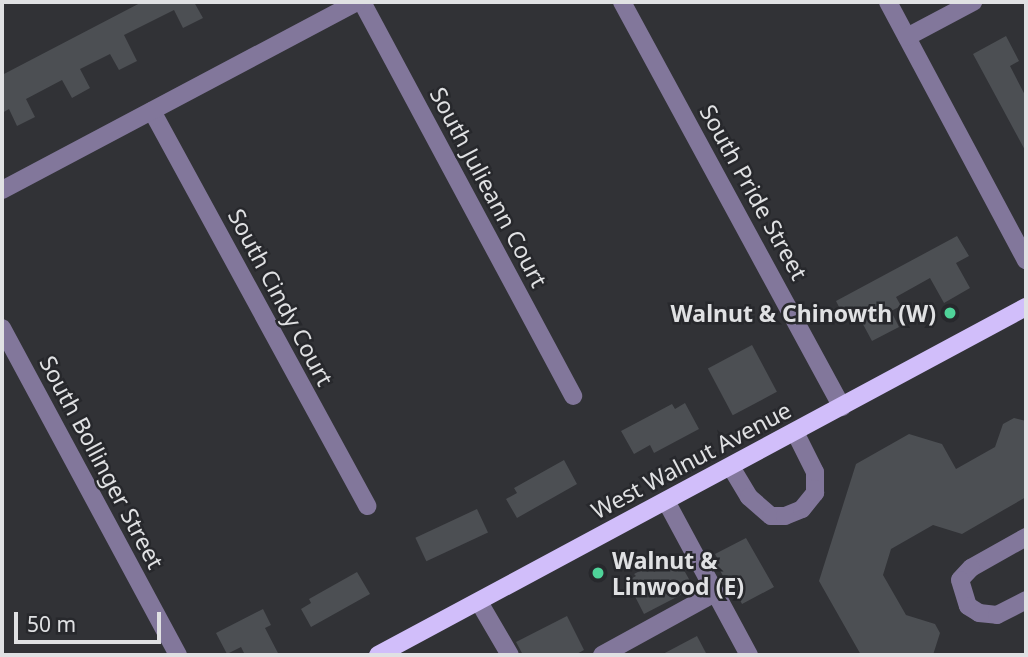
<!DOCTYPE html>
<style>
body{margin:0}
#map{position:relative;width:1028px;height:657px;overflow:hidden;background:#313236;font-family:"Noto Sans",sans-serif}
div>[style]{position:absolute}
[style*='--x']{left:calc(var(--x)*1px);top:calc(var(--y)*1px);width:calc(var(--w)*1px);rotate:calc(var(--a)*1deg)}
.building>*{inset:0;background:#4c4f53;transform-origin:0 0}
.minor>*{height:18px;margin:-9px;padding:0 9px;transform-origin:9px;border-radius:9px;background:#82779b}
.major>*{height:18px;margin:-9px;padding:0 9px;transform-origin:9px;border-radius:9px;background:#d1befa}
.dots>*{width:19px;height:19px;translate:-50% -50%;box-sizing:border-box;border:4px solid #27282c;border-radius:50%}
span{translate:-50% -50%;white-space:nowrap;text-align:center;line-height:1.15;-webkit-text-stroke:5px #27282c;paint-order:stroke}
.street-label{font-size:23px;color:#e0e1e3}
.poi-label{font-size:23px;color:#e0e1e3;font-weight:700}
.right{translate:-100% -50%;text-align:right}
.left{translate:0 -50%;text-align:left}
.frame{position:absolute;inset:0;border:4px solid #e0e1e3;pointer-events:none}
.scale{position:absolute;left:14px;top:612px;width:147px;height:32px;box-sizing:border-box;border:4px solid #e0e1e3;border-top:0;padding-left:9px;font-size:21px;line-height:24px;white-space:nowrap;color:#e0e1e3;-webkit-text-stroke:5px #27282c;paint-order:stroke}
</style>
<div id="map">
<div class="building">
<i style="clip-path:polygon(142px 2px,194px 2px,203px 18px,183px 28px,174px 10px,124px 35px,137px 61px,119px 70px,110px 54px,80px 69px,90px 88px,72px 98px,62px 80px,26px 99px,35px 117px,17px 126px,9px 109px,2px 113px,2px 75px)"></i>
<i style="clip-path:polygon(1006px 36px,1019px 61px,1010px 66px,1026px 97px,1026px 152px,973px 54px)"></i>
<i style="clip-path:polygon(957px 236px,969px 256px,956px 263px,970px 288px,944px 303px,930px 278px,896px 297px,901px 306px,891px 311px,899px 327px,872px 341px,858px 315px,846px 321px,836px 301px)"></i>
<i style="left:752px;top:345px;width:53px;height:50px;rotate:62deg"></i>
<i style="clip-path:polygon(685px 403px,699px 429px,654px 453px,650px 445px,634px 454px,621px 431px,672px 404px,675px 409px)"></i>
<i style="clip-path:polygon(1014px 418px,1026px 421px,1026px 497px,962px 534px,933px 525px,891px 549px,883px 575px,906px 615px,935px 624px,940px 633px,933px 655px,861px 655px,819px 581px,856px 464px,909px 434px,942px 444px,956px 469px,995px 447px,1003px 424px)"></i>
<i style="clip-path:polygon(564px 460px,577px 484px,517px 518px,506px 499px,517px 493px,514px 488px)"></i>
<i style="left:477px;top:509px;width:26px;height:68px;rotate:65deg"></i>
<i style="clip-path:polygon(746px 538px,774px 587px,742px 604px,737px 594px,734px 596px,717px 565px,720px 563px,715px 554px)"></i>
<i style="clip-path:polygon(676px 556px,694px 588px,644px 614px,627px 581px,636px 576px,634px 574px,666px 557px,667px 560px)"></i>
<i style="clip-path:polygon(357px 572px,370px 594px,311px 627px,301px 609px,311px 603px,309px 599px)"></i>
<i style="clip-path:polygon(263px 609px,271px 625px,265px 628px,279px 655px,245px 655px,241px 647px,227px 654px,216px 633px)"></i>
<i style="clip-path:polygon(567px 616px,584px 650px,575px 655px,523px 655px,516px 642px)"></i>
<i style="clip-path:polygon(697px 636px,707px 655px,661px 655px)"></i>
</div>
<div class="minor">
<i style="--x:362;--y:2;--w:447;--a:61.8"></i>
<i style="--x:622;--y:2;--w:461;--a:61.5"></i>
<i style="--x:888;--y:2;--w:293;--a:61.9"></i>
<i style="--x:907;--y:37;--w:75;--a:-27.9"></i>
<i style="--x:152;--y:111;--w:450;--a:61.4"></i>
<i style="--x:2;--y:190;--w:402;--a:-27.9"></i>
<i style="--x:2;--y:328;--w:371;--a:61.7"></i>
<i style="--x:731;--y:467;--w:35;--a:59"></i>
<i style="--x:749;--y:497;--w:29;--a:41"></i>
<i style="--x:771;--y:516;--w:14;--a:0"></i>
<i style="--x:785;--y:516;--w:18;--a:-22"></i>
<i style="--x:802;--y:509;--w:21;--a:-51"></i>
<i style="--x:815;--y:493;--w:21;--a:-90"></i>
<i style="--x:815;--y:472;--w:45;--a:-116.6"></i>
<i style="--x:666;--y:501;--w:175;--a:61.7"></i>
<i style="--x:1026;--y:537;--w:63;--a:150.6"></i>
<i style="--x:971;--y:568;--w:16;--a:133"></i>
<i style="--x:960;--y:580;--w:27;--a:73"></i>
<i style="--x:968;--y:606;--w:13;--a:32"></i>
<i style="--x:979;--y:613;--w:18;--a:6"></i>
<i style="--x:997;--y:615;--w:33;--a:-27"></i>
<i style="--x:479;--y:602;--w:61;--a:59.7"></i>
<i style="--x:602;--y:655;--w:129;--a:-28.8"></i>
</div>
<div class="major">
<i style="--x:378;--y:655;--w:736;--a:-28.24"></i>
</div>
<div class="dots">
<i style="left:950px;top:313px;background:#4fd399"></i>
<i style="left:598px;top:573px;background:#4fd399"></i>
</div>
<div class="street-label">
<span style="left:489px;top:187px;rotate:62deg">South Julieann Court</span>
<span style="left:754px;top:192px;rotate:61deg">South Pride Street</span>
<span style="left:281px;top:297px;rotate:62deg">South Cindy Court</span>
<span style="left:691px;top:460px;rotate:-28deg">West Walnut Avenue</span>
<span style="left:102px;top:462px;rotate:62deg">South Bollinger Street</span>
</div>
<div class="poi-label">
<span class="right" style="left:936px;top:313px">Walnut &amp; Chinowth (W)</span>
<span class="left" style="left:612px;top:573px">Walnut &amp;<br>Linwood (E)</span>
</div>
<div class="frame"></div>
<div class="scale">50 m</div>
</div>
